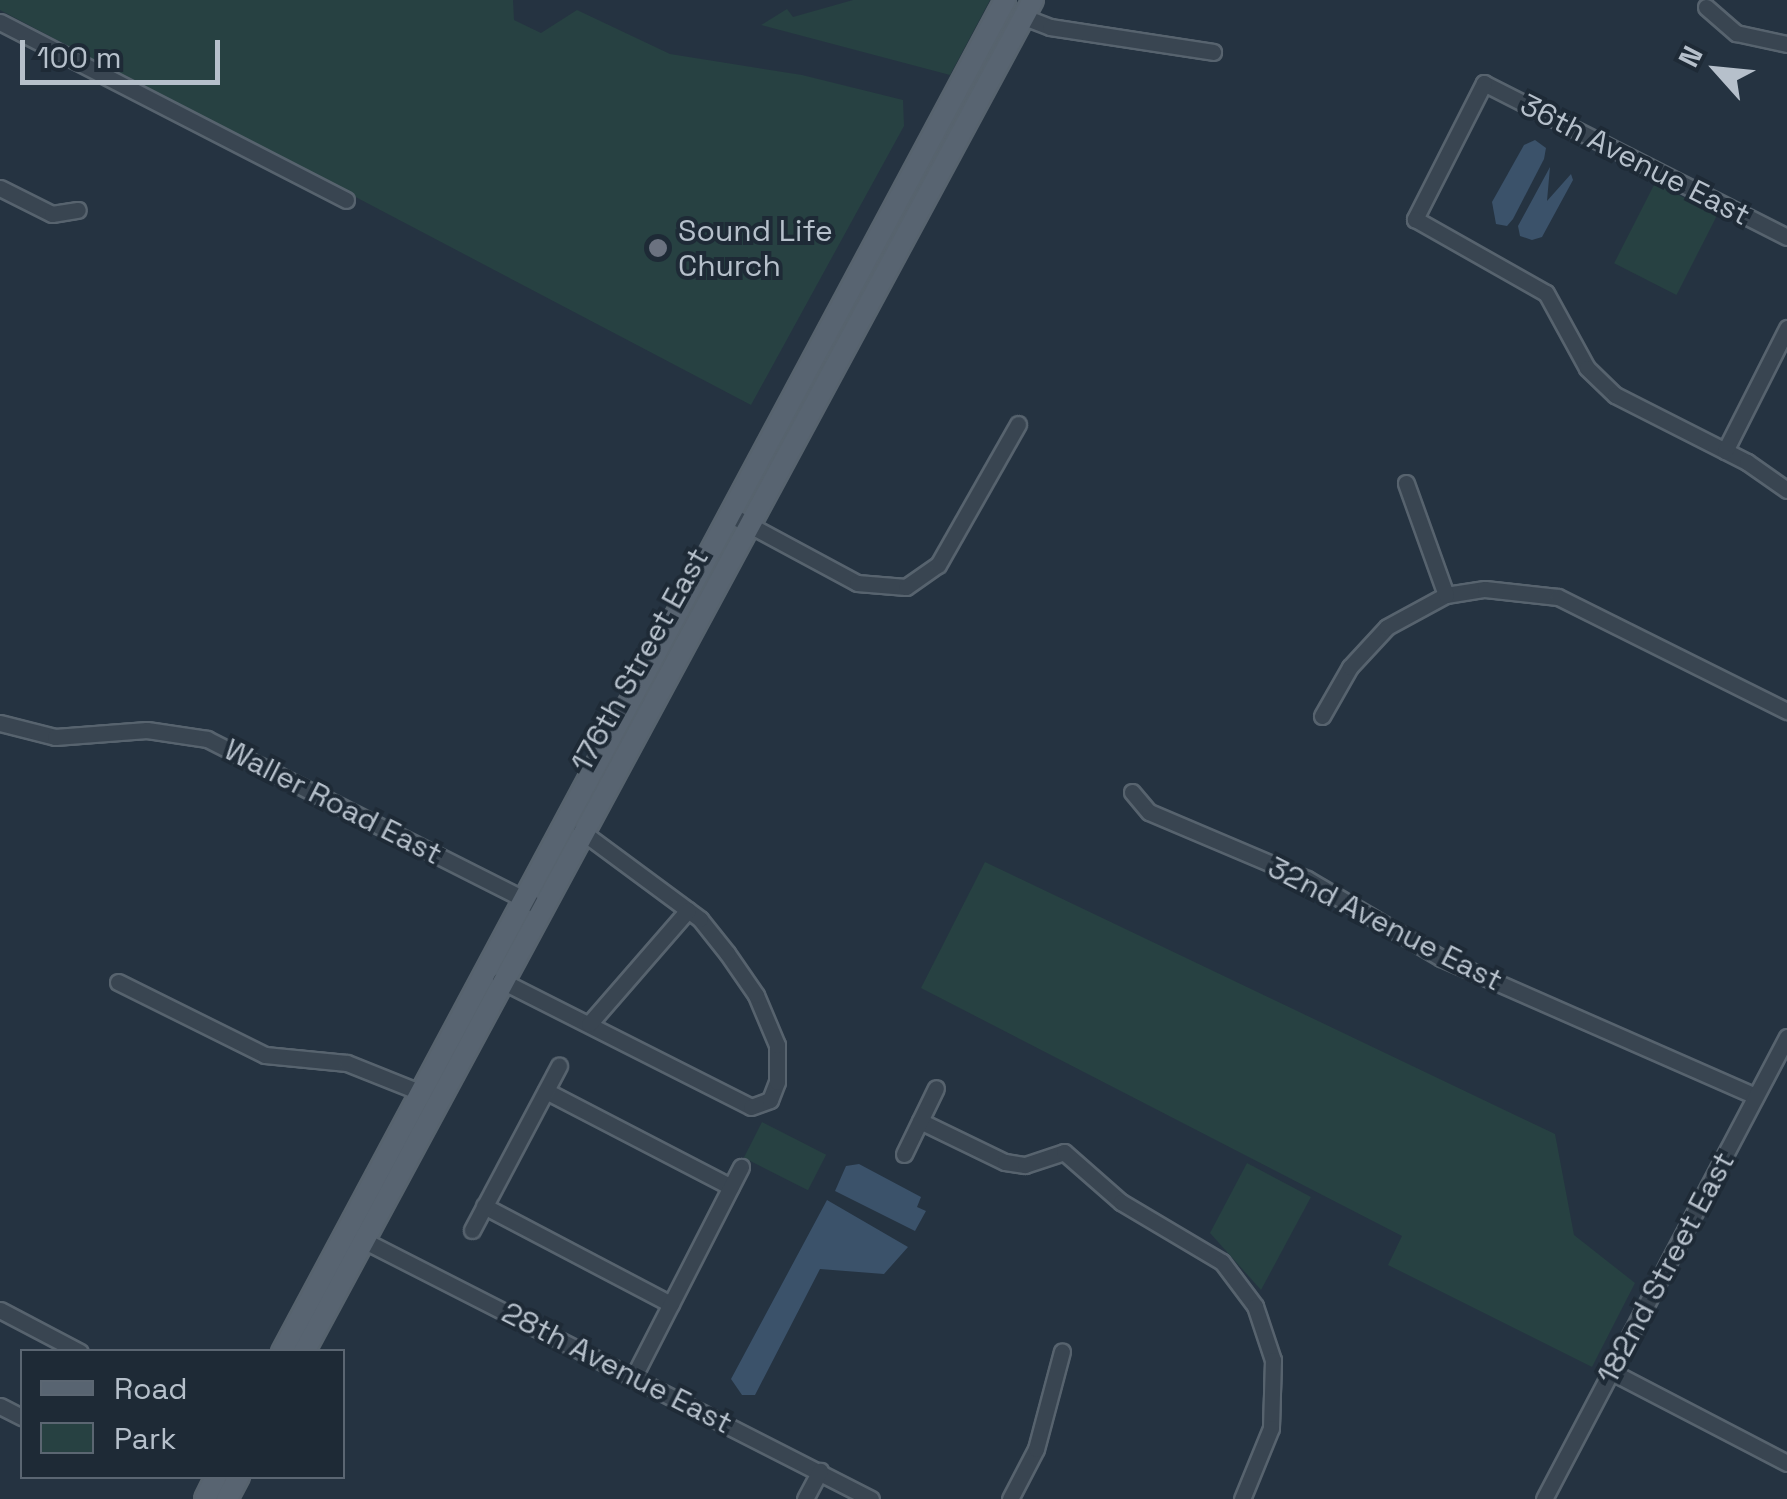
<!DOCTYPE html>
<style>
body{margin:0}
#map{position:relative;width:1787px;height:1499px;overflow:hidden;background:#253341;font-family:"Space Grotesk",sans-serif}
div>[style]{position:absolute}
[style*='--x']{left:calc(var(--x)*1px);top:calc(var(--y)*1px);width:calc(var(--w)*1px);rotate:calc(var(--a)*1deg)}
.green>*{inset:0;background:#274142;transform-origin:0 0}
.water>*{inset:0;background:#3b526a}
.roads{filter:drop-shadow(2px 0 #57636e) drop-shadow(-2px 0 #57636e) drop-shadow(0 2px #57636e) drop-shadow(0 -2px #57636e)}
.minor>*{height:15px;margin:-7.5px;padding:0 7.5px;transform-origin:7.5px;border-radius:7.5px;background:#394551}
.major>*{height:20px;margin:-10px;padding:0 10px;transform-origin:10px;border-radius:10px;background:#586471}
.dots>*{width:28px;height:28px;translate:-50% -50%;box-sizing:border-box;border:5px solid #1e2a36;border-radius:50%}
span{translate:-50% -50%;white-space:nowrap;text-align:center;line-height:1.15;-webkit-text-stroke:8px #1e2a36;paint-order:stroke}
.street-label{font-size:30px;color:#b6c0cb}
.poi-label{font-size:30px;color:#b6c0cb}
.left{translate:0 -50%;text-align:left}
.legend{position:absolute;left:20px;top:1349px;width:325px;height:130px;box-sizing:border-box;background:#1e2a36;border:2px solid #5b6672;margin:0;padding:12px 18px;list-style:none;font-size:30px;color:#b6c0cb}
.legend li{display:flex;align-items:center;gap:20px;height:50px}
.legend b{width:50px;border:2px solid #5b6672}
.north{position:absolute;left:1667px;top:20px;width:100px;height:100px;-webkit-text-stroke:8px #1e2a36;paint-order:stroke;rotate:297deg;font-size:28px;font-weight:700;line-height:40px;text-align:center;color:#b6c0cb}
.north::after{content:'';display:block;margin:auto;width:35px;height:45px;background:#b6c0cb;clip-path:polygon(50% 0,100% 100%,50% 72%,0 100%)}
.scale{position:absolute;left:20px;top:40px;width:200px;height:45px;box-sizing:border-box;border:5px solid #b6c0cb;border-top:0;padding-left:12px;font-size:30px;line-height:35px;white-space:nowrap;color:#b6c0cb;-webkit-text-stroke:8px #1e2a36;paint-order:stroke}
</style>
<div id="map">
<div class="green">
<i style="clip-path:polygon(0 0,513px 0,514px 20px,541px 33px,577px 10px,670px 54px,802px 75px,903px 100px,904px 126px,751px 405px,0 10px)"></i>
<i style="clip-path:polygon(853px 0,990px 0,950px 75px,761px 25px,787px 9px,793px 17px)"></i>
<i style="left:1655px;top:183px;width:70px;height:90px;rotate:27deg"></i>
<i style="clip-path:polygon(985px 862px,1555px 1134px,1574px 1235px,1635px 1283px,1592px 1367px,1388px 1265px,1402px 1236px,921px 988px)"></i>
<i style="left:762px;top:1122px;width:72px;height:40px;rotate:27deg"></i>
<i style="clip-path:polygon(1247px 1163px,1311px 1197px,1261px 1290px,1210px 1233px)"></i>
</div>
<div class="water">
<i style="clip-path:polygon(1535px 140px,1546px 148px,1544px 159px,1513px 219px,1507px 226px,1496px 224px,1492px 202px,1524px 145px)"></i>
<i style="clip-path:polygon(1550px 167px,1547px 201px,1571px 174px,1573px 180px,1542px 237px,1532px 240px,1520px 236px,1518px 226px)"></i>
<i style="clip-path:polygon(859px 1164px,921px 1197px,917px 1207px,926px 1211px,915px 1231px,835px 1191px,846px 1166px)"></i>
<i style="clip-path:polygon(827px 1200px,908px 1247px,884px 1274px,820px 1269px,755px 1395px,742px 1395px,731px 1379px)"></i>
</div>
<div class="roads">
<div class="minor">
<i style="--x:1706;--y:7;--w:40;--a:41"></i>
<i style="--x:1736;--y:33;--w:52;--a:12.2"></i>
<i style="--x:1024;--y:17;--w:28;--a:21"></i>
<i style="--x:1050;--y:27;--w:165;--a:8.7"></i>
<i style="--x:0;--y:22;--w:389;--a:27.2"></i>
<i style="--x:0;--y:188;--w:58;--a:26.6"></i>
<i style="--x:52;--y:214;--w:26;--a:-9"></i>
<i style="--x:1787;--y:237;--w:340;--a:-153.1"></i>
<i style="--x:1484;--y:83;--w:153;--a:116.9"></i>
<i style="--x:1415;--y:219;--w:150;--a:29.5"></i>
<i style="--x:1546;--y:293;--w:85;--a:61.3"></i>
<i style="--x:1587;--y:368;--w:39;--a:44"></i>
<i style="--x:1615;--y:395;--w:148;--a:26.9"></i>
<i style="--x:1747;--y:462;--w:49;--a:35"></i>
<i style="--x:1725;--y:451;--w:138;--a:-63.2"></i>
<i style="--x:729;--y:514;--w:145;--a:28.3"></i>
<i style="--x:857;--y:583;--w:49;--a:4.7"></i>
<i style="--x:906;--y:587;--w:39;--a:-35"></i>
<i style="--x:938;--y:565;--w:162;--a:-60.4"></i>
<i style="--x:1446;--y:595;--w:39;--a:-9"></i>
<i style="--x:1485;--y:589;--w:73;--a:6.3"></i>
<i style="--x:1558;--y:597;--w:256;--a:26.5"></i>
<i style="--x:1322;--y:716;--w:56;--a:-60.3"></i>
<i style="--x:1350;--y:667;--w:54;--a:-47.2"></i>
<i style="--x:1387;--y:627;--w:67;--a:-28.5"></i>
<i style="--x:1446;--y:595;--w:119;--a:-109.7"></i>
<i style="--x:0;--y:723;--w:57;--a:14.3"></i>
<i style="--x:55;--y:737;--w:92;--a:-4.4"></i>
<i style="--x:147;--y:730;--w:61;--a:8.5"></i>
<i style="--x:207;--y:739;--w:365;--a:26.8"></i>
<i style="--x:1132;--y:792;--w:26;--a:50"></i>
<i style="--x:1149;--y:812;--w:172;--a:23"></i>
<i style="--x:1307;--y:879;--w:156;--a:30.5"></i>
<i style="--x:1441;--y:958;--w:343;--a:23.7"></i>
<i style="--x:500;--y:980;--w:281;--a:26.8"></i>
<i style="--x:751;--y:1107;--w:20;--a:-20"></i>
<i style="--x:770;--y:1100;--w:19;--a:-69"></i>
<i style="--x:777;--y:1082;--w:37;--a:-90"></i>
<i style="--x:777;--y:1045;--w:54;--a:-112.8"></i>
<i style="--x:756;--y:995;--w:51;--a:-124.6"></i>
<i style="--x:727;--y:953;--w:43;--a:-128.5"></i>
<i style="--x:700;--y:919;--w:148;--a:-143.5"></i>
<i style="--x:118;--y:982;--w:164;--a:26.4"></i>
<i style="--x:265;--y:1055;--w:82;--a:5.6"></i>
<i style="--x:347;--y:1063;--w:75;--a:21.8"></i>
<i style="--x:589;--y:1024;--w:151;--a:-49"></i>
<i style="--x:546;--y:1091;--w:208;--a:27.4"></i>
<i style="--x:920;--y:1121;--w:94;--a:25.8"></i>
<i style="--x:1005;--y:1162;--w:20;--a:9"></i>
<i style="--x:1025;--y:1165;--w:41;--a:-18.4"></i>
<i style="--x:1064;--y:1152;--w:76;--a:41.3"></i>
<i style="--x:1121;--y:1202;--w:117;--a:30.7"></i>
<i style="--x:1222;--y:1262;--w:55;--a:53.1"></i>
<i style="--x:1255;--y:1306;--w:57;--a:71.6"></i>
<i style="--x:1273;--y:1360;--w:68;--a:91.7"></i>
<i style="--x:1271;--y:1428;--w:77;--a:112.2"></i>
<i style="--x:904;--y:1154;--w:73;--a:-64.1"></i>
<i style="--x:484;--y:1206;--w:211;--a:27.7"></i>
<i style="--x:472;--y:1230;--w:186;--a:-62.1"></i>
<i style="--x:363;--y:1240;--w:570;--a:27.01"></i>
<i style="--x:0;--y:1310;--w:90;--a:27.7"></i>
<i style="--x:1612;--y:1372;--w:197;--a:27.5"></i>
<i style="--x:634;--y:1376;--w:235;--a:-62.9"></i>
<i style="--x:0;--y:1406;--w:25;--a:27"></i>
<i style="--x:805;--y:1499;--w:32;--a:-62"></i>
<i style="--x:1010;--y:1499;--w:56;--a:-62.5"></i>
<i style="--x:1036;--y:1449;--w:101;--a:-75.1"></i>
<i style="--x:1544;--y:1499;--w:522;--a:-62.26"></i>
</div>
<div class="major">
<i style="--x:282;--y:1352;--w:1533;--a:-61.86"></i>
<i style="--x:304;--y:1352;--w:1536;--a:-61.67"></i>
<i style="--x:205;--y:1499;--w:25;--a:-64"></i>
<i style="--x:227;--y:1499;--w:26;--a:-62"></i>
</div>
</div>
<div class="dots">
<i style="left:658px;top:248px;background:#6b7280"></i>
</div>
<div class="street-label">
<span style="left:1635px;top:160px;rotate:27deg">36th Avenue East</span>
<span style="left:640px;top:660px;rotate:-61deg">176th Street East</span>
<span style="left:333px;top:802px;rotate:27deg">Waller Road East</span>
<span style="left:1385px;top:924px;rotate:27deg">32nd Avenue East</span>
<span style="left:1666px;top:1268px;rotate:-62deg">182nd Street East</span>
<span style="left:617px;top:1368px;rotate:27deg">28th Avenue East</span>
</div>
<div class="poi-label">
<span class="left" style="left:678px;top:248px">Sound Life<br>Church</span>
</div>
<ul class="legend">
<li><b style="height:12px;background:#586471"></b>Road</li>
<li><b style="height:28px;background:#274142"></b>Park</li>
</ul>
<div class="north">N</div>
<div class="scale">100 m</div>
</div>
